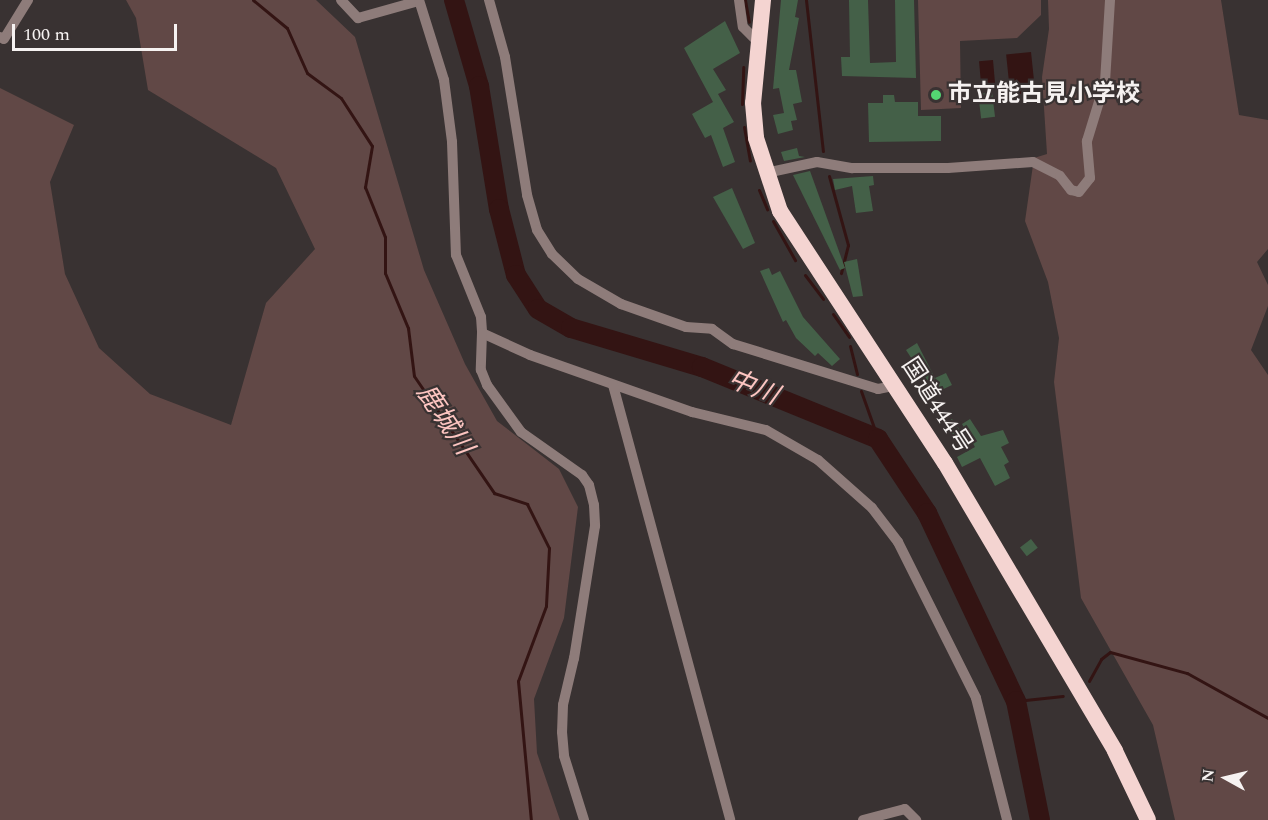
<!DOCTYPE html>
<meta charset="utf-8">
<style>
body{margin:0}
#map{position:relative;width:1268px;height:820px;overflow:hidden;background:#393232;font-family:Spectral,"Noto Sans JP",serif}
div>[style]{position:absolute}
[style*='--x']{left:calc(var(--x)*1px);top:calc(var(--y)*1px);width:calc(var(--w)*1px);rotate:calc(var(--a)*1deg)}
.green>*{inset:0;background:#614846}
.water>*{inset:0;background:#331413;transform-origin:0 0}
.stream>*{height:3px;margin:-1.5px;padding:0 1.5px;transform-origin:1.5px;border-radius:1.5px;background:#331413}
.river>*{height:20px;margin:-10px;padding:0 10px;transform-origin:10px;border-radius:10px;background:#331413}
.building>*{inset:0;background:#446048;transform-origin:0 0}
.minor>*{height:10px;margin:-5px;padding:0 5px;transform-origin:5px;border-radius:5px;background:#8e7c7a}
.trunk>*{height:16px;margin:-8px;padding:0 8px;transform-origin:8px;border-radius:8px;background:#f4d4d1}
.dots>*{width:16px;height:16px;translate:-50% -50%;box-sizing:border-box;border:3px solid #393232;border-radius:50%}
span{translate:-50% -50%;white-space:nowrap;text-align:center;line-height:1.15;-webkit-text-stroke:4.5px #393232;paint-order:stroke}
.poi-label{font-size:24px;color:#f6f2f1;font-weight:700}
.left{translate:0 -50%;text-align:left}
.street-label{font-size:24px;color:#f6f2f1}
.water-label{font-size:26px;color:#fdc5c1;font-style:italic}
.north{position:absolute;left:1196px;top:748px;width:60px;height:60px;-webkit-text-stroke:4px #393232;paint-order:stroke;rotate:278deg;font-size:16px;font-weight:700;line-height:24px;text-align:center;color:#f6f2f1}
.north::after{content:'';display:block;margin:auto;width:21px;height:27px;background:#f6f2f1;clip-path:polygon(50% 0,100% 100%,50% 72%,0 100%)}
.scale{position:absolute;left:12px;top:24px;width:165px;height:27px;box-sizing:border-box;border:3px solid #f6f2f1;border-top:0;padding-left:8px;font-size:18px;line-height:21px;white-space:nowrap;color:#f6f2f1;-webkit-text-stroke:4px #393232;paint-order:stroke}
</style>
<div id="map">
<div class="green">
<i style="clip-path:polygon(126px 0,316px 0,355px 37px,424px 270px,465px 364px,497px 421px,559px 469px,578px 507px,564px 618px,534px 699px,537px 753px,560px 820px,0 820px,0 88px,74px 125px,50px 182px,65px 274px,99px 348px,150px 394px,231px 425px,266px 303px,315px 249px,276px 168px,148px 90px,136px 18px)"></i>
<i style="clip-path:polygon(918px 0,1041px 0,1041px 15px,1017px 38px,960px 41px,961px 108px,921px 110px)"></i>
<i style="clip-path:polygon(1048px 0,1221px 0,1239px 115px,1268px 120px,1268px 249px,1257px 262px,1268px 285px,1268px 306px,1251px 350px,1268px 375px,1268px 820px,1175px 820px,1153px 725px,1081px 598px,1054px 382px,1059px 338px,1048px 282px,1025px 221px,1034px 158px,1047px 154px,1042px 77px,1049px 29px)"></i>
</div>
<div class="water">
<i style="left:1031px;top:52px;width:41px;height:25px;rotate:84deg"></i>
<i style="left:993px;top:60px;width:23px;height:14px;rotate:85deg"></i>
</div>
<div class="stream">
<i style="--x:253;--y:0;--w:44;--a:39.5"></i>
<i style="--x:287;--y:28;--w:49;--a:66"></i>
<i style="--x:307;--y:73;--w:42;--a:36.3"></i>
<i style="--x:341;--y:98;--w:57;--a:57.1"></i>
<i style="--x:372;--y:146;--w:42;--a:99.7"></i>
<i style="--x:365;--y:187;--w:54;--a:68.2"></i>
<i style="--x:385;--y:237;--w:36;--a:90"></i>
<i style="--x:385;--y:273;--w:60;--a:67.3"></i>
<i style="--x:408;--y:328;--w:48;--a:82.9"></i>
<i style="--x:414;--y:376;--w:142;--a:55.6"></i>
<i style="--x:494;--y:493;--w:35;--a:18"></i>
<i style="--x:527;--y:504;--w:49;--a:63.4"></i>
<i style="--x:549;--y:548;--w:58;--a:93"></i>
<i style="--x:546;--y:606;--w:80;--a:110.5"></i>
<i style="--x:518;--y:681;--w:140;--a:84.7"></i>
<i style="--x:745;--y:0;--w:22;--a:80"></i>
<i style="--x:806;--y:0;--w:152;--a:83.6"></i>
<i style="--x:742;--y:104;--w:37;--a:-88"></i>
<i style="--x:744;--y:127;--w:34;--a:80"></i>
<i style="--x:829;--y:176;--w:72;--a:74.6"></i>
<i style="--x:848;--y:245;--w:29;--a:104"></i>
<i style="--x:759;--y:190;--w:21;--a:67"></i>
<i style="--x:773;--y:221;--w:45;--a:60.6"></i>
<i style="--x:805;--y:275;--w:30;--a:53"></i>
<i style="--x:833;--y:314;--w:28;--a:55"></i>
<i style="--x:850;--y:346;--w:29;--a:76"></i>
<i style="--x:861;--y:391;--w:51;--a:70.5"></i>
<i style="--x:1089;--y:681;--w:25;--a:-61"></i>
<i style="--x:1101;--y:659;--w:11;--a:-38"></i>
<i style="--x:1110;--y:652;--w:80;--a:15.3"></i>
<i style="--x:1187;--y:673;--w:93;--a:29.1"></i>
<i style="--x:1016;--y:701;--w:47;--a:-6.1"></i>
</div>
<div class="river">
<i style="--x:454;--y:0;--w:90;--a:73.8"></i>
<i style="--x:479;--y:86;--w:125;--a:80.8"></i>
<i style="--x:499;--y:209;--w:68;--a:75.6"></i>
<i style="--x:516;--y:275;--w:40;--a:57.1"></i>
<i style="--x:538;--y:309;--w:38;--a:30"></i>
<i style="--x:571;--y:328;--w:137;--a:16.6"></i>
<i style="--x:702;--y:367;--w:190;--a:22.2"></i>
<i style="--x:878;--y:439;--w:89;--a:56.5"></i>
<i style="--x:927;--y:513;--w:208;--a:64.7"></i>
<i style="--x:1016;--y:701;--w:121;--a:78.6"></i>
</div>
<div class="building">
<i style="clip-path:polygon(781px 0,798px 0,795px 17px,799px 18px,789px 70px,796px 70px,802px 102px,793px 104px,797px 120px,791px 121px,793px 130px,778px 134px,773px 115px,784px 113px,779px 88px,773px 89px)"></i>
<i style="clip-path:polygon(849px 0,868px 0,870px 63px,896px 62px,895px 0,914px 0,916px 78px,842px 76px,841px 57px,850px 57px)"></i>
<i style="clip-path:polygon(725px 21px,740px 53px,713px 69px,726px 90px,718px 94px,734px 122px,723px 128px,735px 162px,723px 167px,711px 135px,705px 138px,692px 114px,713px 102px,684px 48px)"></i>
<i style="left:992px;top:92px;width:25px;height:14px;rotate:83deg"></i>
<i style="clip-path:polygon(883px 95px,894px 95px,895px 102px,918px 102px,918px 116px,941px 116px,941px 141px,869px 142px,868px 103px,883px 103px)"></i>
<i style="clip-path:polygon(797px 148px,799px 156px,805px 157px,784px 161px,781px 152px)"></i>
<i style="clip-path:polygon(810px 171px,845px 268px,840px 270px,793px 175px)"></i>
<i style="clip-path:polygon(873px 176px,874px 185px,869px 186px,873px 211px,856px 213px,852px 186px,835px 190px,833px 179px)"></i>
<i style="clip-path:polygon(732px 188px,755px 243px,743px 249px,713px 197px)"></i>
<i style="clip-path:polygon(857px 259px,863px 296px,853px 297px,844px 262px)"></i>
<i style="clip-path:polygon(769px 268px,772px 275px,780px 271px,803px 317px,840px 359px,832px 366px,818px 353px,815px 356px,796px 338px,786px 320px,783px 322px,760px 271px)"></i>
<i style="clip-path:polygon(917px 343px,935px 378px,946px 373px,952px 385px,929px 396px,924px 384px,927px 382px,906px 350px)"></i>
<i style="left:952px;top:419px;width:16px;height:8px;rotate:55deg"></i>
<i style="clip-path:polygon(970px 419px,981px 436px,1003px 430px,1009px 443px,1001px 447px,1009px 462px,1004px 465px,1010px 478px,995px 486px,980px 458px,962px 467px,957px 457px,975px 447px,962px 424px)"></i>
<i style="left:1031px;top:539px;width:11px;height:14px;rotate:52deg"></i>
</div>
<div class="minor">
<i style="--x:341;--y:0;--w:25;--a:47"></i>
<i style="--x:358;--y:18;--w:63;--a:-15.6"></i>
<i style="--x:419;--y:0;--w:84;--a:72.6"></i>
<i style="--x:444;--y:80;--w:63;--a:82.6"></i>
<i style="--x:452;--y:142;--w:113;--a:88"></i>
<i style="--x:456;--y:255;--w:67;--a:68"></i>
<i style="--x:481;--y:317;--w:16;--a:86"></i>
<i style="--x:482;--y:333;--w:53;--a:24.6"></i>
<i style="--x:530;--y:355;--w:172;--a:19.4"></i>
<i style="--x:692;--y:412;--w:76;--a:13.7"></i>
<i style="--x:766;--y:430;--w:60;--a:30"></i>
<i style="--x:818;--y:460;--w:72;--a:41.6"></i>
<i style="--x:872;--y:508;--w:43;--a:52.6"></i>
<i style="--x:898;--y:542;--w:174;--a:63.4"></i>
<i style="--x:976;--y:698;--w:126;--a:75.7"></i>
<i style="--x:489;--y:0;--w:59;--a:74.3"></i>
<i style="--x:505;--y:57;--w:140;--a:80.9"></i>
<i style="--x:527;--y:195;--w:36;--a:74"></i>
<i style="--x:537;--y:230;--w:28;--a:58"></i>
<i style="--x:552;--y:254;--w:36;--a:44"></i>
<i style="--x:578;--y:279;--w:50;--a:30.2"></i>
<i style="--x:621;--y:304;--w:69;--a:19.5"></i>
<i style="--x:686;--y:327;--w:26;--a:4"></i>
<i style="--x:712;--y:329;--w:26;--a:36"></i>
<i style="--x:733;--y:344;--w:152;--a:17.2"></i>
<i style="--x:878;--y:389;--w:16;--a:-11"></i>
<i style="--x:739;--y:0;--w:27;--a:82"></i>
<i style="--x:743;--y:27;--w:20;--a:45"></i>
<i style="--x:0;--y:37;--w:4;--a:27"></i>
<i style="--x:4;--y:39;--w:46;--a:-58.4"></i>
<i style="--x:766;--y:173;--w:52;--a:-12.2"></i>
<i style="--x:817;--y:162;--w:36;--a:10"></i>
<i style="--x:852;--y:168;--w:96;--a:0"></i>
<i style="--x:948;--y:168;--w:85;--a:-4"></i>
<i style="--x:1033;--y:162;--w:30;--a:27"></i>
<i style="--x:1060;--y:176;--w:18;--a:52"></i>
<i style="--x:1071;--y:190;--w:8;--a:14"></i>
<i style="--x:1079;--y:192;--w:18;--a:-52"></i>
<i style="--x:1090;--y:178;--w:37;--a:-95"></i>
<i style="--x:1087;--y:141;--w:62;--a:-73"></i>
<i style="--x:1105;--y:82;--w:82;--a:-86.5"></i>
<i style="--x:482;--y:333;--w:37;--a:92"></i>
<i style="--x:481;--y:370;--w:16;--a:68"></i>
<i style="--x:487;--y:385;--w:58;--a:54.1"></i>
<i style="--x:521;--y:432;--w:75;--a:35.2"></i>
<i style="--x:582;--y:475;--w:12;--a:55"></i>
<i style="--x:589;--y:485;--w:21;--a:76"></i>
<i style="--x:594;--y:505;--w:21;--a:87"></i>
<i style="--x:595;--y:526;--w:134;--a:99"></i>
<i style="--x:574;--y:658;--w:48;--a:103.2"></i>
<i style="--x:563;--y:705;--w:27;--a:92"></i>
<i style="--x:562;--y:732;--w:24;--a:85"></i>
<i style="--x:564;--y:756;--w:67;--a:72.6"></i>
<i style="--x:613;--y:385;--w:450;--a:74.9"></i>
<i style="--x:863;--y:820;--w:43;--a:-14.7"></i>
<i style="--x:905;--y:809;--w:16;--a:45"></i>
</div>
<div class="trunk">
<i style="--x:763;--y:0;--w:103;--a:95.5"></i>
<i style="--x:753;--y:103;--w:35;--a:85"></i>
<i style="--x:756;--y:138;--w:77;--a:71.8"></i>
<i style="--x:780;--y:211;--w:301;--a:56.8"></i>
<i style="--x:945;--y:463;--w:334;--a:59.4"></i>
<i style="--x:1115;--y:751;--w:76;--a:64.4"></i>
</div>
<div class="dots">
<i style="left:936px;top:95px;background:#54d672"></i>
</div>
<div class="poi-label">
<span class="left" style="left:948px;top:95px">市立能古見小学校</span>
</div>
<div class="street-label">
<span style="left:936px;top:406px;rotate:57deg">国道444号</span>
</div>
<div class="water-label">
<span style="left:753px;top:388px;rotate:22deg">中川</span>
<span style="left:444px;top:420px;rotate:56deg">鹿城川</span>
</div>
<div class="north">N</div>
<div class="scale">100 m</div>
</div>
